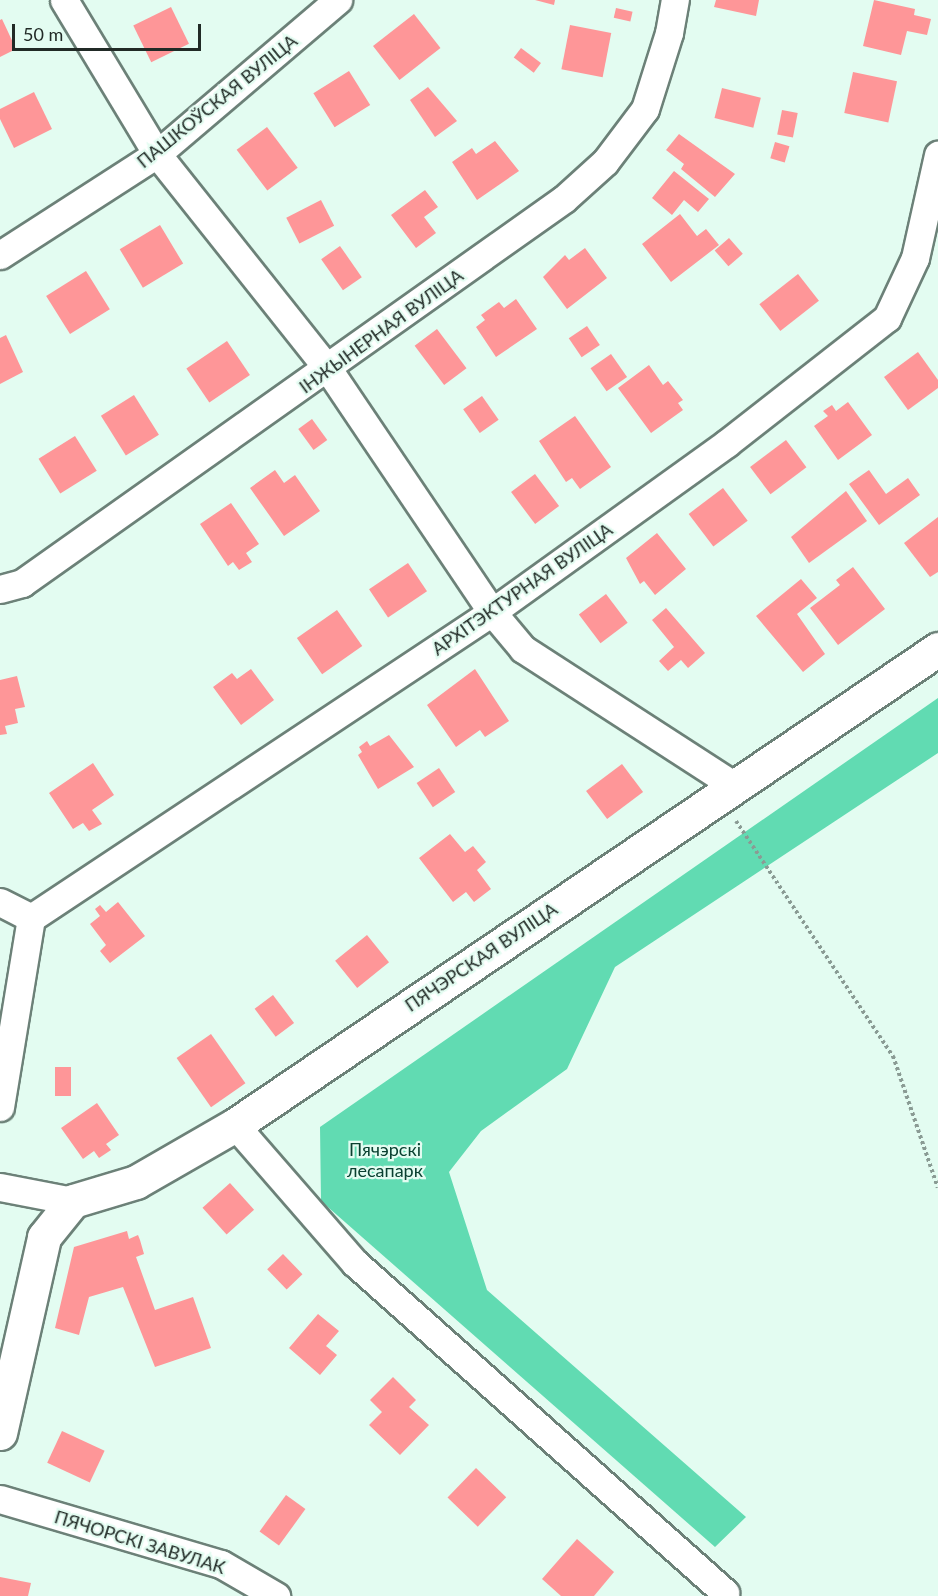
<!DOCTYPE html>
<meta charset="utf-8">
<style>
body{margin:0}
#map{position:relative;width:938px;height:1596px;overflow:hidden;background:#e3fcf1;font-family:Lato,sans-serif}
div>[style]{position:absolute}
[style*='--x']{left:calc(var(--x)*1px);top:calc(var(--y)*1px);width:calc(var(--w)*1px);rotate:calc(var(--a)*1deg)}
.forest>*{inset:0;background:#61dbb2}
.building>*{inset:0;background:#fe9698;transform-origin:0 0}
.path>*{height:4px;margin-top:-2px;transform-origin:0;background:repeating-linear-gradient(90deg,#8a9b94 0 3px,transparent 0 6px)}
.roads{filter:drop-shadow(2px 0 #6c8178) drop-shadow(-2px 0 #6c8178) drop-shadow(0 2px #6c8178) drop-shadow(0 -2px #6c8178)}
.street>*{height:27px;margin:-13.5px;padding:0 13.5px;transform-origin:13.5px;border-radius:13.5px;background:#fff}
.secondary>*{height:33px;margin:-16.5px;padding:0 16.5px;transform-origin:16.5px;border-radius:16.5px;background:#fff}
span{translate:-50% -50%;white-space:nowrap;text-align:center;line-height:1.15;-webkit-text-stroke:4.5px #e3fcf1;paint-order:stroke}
.street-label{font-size:18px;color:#212a26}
.park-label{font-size:18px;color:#094030}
.scale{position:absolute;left:12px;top:24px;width:189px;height:27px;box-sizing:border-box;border:3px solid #212a26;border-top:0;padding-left:8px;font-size:18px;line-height:21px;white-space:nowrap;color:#212a26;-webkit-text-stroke:4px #e3fcf1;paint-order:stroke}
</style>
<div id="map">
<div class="forest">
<i style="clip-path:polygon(938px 698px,938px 753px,615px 967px,567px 1069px,481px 1131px,449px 1172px,487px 1290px,746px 1517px,715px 1547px,321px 1201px,320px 1127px)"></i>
</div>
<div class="building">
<i style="clip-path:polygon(535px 0,555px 0,554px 5px)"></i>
<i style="clip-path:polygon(716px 0,759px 0,756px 16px,714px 7px)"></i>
<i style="clip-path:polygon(874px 0,915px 9px,914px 15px,931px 19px,927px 35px,907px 31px,901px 55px,863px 46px)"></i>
<i style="left:171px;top:7px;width:41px;height:42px;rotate:64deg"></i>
<i style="left:616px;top:8px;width:17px;height:10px;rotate:13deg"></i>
<i style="left:414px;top:14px;width:43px;height:52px;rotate:52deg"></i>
<i style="clip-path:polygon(2px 19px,16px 49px,0 57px,0 20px)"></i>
<i style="left:570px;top:25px;width:42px;height:45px;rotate:11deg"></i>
<i style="left:521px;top:48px;width:25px;height:12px;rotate:37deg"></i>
<i style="left:349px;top:71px;width:40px;height:42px;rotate:58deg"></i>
<i style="left:853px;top:72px;width:45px;height:42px;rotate:12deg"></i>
<i style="clip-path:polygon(428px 87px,457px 121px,435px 137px,410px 100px)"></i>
<i style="left:722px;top:88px;width:40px;height:31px;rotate:14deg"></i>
<i style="clip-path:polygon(34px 92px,52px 129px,14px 148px,0 119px,0 109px)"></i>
<i style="left:782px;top:110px;width:16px;height:25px;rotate:11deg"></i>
<i style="left:267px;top:127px;width:51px;height:38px;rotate:53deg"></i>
<i style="clip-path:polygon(679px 134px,735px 174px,715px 197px,681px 169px,684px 164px,666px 150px)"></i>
<i style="clip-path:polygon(495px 141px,519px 171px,477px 200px,452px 162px,472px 148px,476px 154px)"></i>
<i style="left:775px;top:142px;width:15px;height:17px;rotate:16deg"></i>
<i style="clip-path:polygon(674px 171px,709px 199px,698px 212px,684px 200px,672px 215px,652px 198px)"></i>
<i style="clip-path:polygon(425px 190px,438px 207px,424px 217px,436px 233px,416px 248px,391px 215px)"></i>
<i style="left:321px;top:200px;width:29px;height:39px;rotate:63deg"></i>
<i style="clip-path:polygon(680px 214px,697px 236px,706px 229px,719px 245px,671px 282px,642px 244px)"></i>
<i style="left:160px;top:225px;width:45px;height:47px;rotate:59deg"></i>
<i style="left:729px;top:238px;width:21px;height:19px;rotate:49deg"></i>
<i style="left:340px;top:246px;width:38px;height:23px;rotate:55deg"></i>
<i style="clip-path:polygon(585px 248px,607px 278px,567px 309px,543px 277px,565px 255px,569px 260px)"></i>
<i style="left:86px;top:271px;width:45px;height:47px;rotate:58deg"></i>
<i style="left:798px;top:274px;width:34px;height:49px;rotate:52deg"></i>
<i style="clip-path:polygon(516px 299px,537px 329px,496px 357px,476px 327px,485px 320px,481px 315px,499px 302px,504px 308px)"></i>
<i style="left:587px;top:326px;width:23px;height:22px;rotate:56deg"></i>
<i style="left:437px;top:329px;width:49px;height:28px;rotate:53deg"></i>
<i style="clip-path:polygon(6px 335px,23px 372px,0 384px,0 338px)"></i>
<i style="left:227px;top:341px;width:41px;height:49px;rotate:56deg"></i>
<i style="clip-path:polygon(918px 352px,938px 380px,938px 388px,908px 410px,884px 377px)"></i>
<i style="left:611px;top:354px;width:28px;height:25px;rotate:55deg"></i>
<i style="clip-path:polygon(649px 365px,663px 385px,668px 381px,683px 400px,678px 403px,683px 410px,651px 433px,618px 388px)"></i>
<i style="left:134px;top:395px;width:47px;height:39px;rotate:58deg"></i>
<i style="left:482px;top:396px;width:29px;height:23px;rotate:55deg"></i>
<i style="clip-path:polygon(848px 402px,872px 435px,838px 460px,814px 426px,828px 416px,823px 411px,832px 405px,836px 411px)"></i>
<i style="clip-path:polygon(575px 416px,611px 467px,580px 489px,572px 478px,566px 482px,539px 441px)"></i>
<i style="left:312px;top:419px;width:26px;height:17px;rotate:54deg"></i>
<i style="left:75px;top:436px;width:41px;height:43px;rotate:58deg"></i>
<i style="left:786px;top:440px;width:34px;height:45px;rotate:53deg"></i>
<i style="clip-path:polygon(275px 470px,284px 483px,295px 475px,320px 511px,284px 536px,250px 488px)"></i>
<i style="clip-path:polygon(869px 470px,886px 494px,908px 478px,920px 495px,879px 525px,849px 484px)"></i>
<i style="left:535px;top:474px;width:40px;height:30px;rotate:53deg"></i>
<i style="left:723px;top:488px;width:41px;height:43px;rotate:53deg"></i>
<i style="clip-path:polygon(846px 491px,867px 521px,809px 563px,791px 537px)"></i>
<i style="clip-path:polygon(231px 503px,259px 544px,246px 553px,252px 562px,239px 570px,233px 562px,228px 566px,200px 524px)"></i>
<i style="clip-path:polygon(938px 517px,938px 572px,930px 577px,904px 543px)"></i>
<i style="clip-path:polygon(657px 533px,686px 569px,655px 595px,644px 581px,640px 584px,626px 558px)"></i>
<i style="left:408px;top:563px;width:34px;height:47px;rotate:56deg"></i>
<i style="clip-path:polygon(853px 567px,885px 609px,838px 645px,810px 608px,840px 585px,836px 580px)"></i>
<i style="clip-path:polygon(801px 579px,817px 598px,797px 614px,825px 654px,803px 672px,756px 616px)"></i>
<i style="left:606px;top:594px;width:36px;height:34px;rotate:53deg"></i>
<i style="clip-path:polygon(666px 608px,705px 653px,688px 668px,681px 660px,668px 671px,659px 661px,674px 647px,652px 620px)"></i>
<i style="left:337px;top:610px;width:44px;height:49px;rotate:55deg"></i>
<i style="clip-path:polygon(251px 669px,274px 700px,241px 725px,213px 687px,232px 673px,237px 679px)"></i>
<i style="clip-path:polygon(475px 669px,509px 721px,485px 737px,480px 730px,456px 747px,427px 705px)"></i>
<i style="clip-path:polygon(17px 676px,25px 707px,15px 709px,18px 723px,5px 726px,7px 734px,0 735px,0 680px)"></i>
<i style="clip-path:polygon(389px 735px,414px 767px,378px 789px,358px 755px,362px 752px,359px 747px,367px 741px,370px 746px)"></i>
<i style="clip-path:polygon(93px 763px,114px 795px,92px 810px,102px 824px,89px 831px,83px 823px,73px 829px,49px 793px)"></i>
<i style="left:622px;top:764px;width:35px;height:45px;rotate:53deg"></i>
<i style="left:439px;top:768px;width:29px;height:27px;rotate:56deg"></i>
<i style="clip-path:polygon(450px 834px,465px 852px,473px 846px,486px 862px,477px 870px,491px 889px,474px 902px,466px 892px,453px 902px,419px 858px)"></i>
<i style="clip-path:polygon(118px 902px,145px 936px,110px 963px,100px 951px,106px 945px,90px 924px,100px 916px,95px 909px,100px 905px,106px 912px)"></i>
<i style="left:367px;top:935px;width:35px;height:41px;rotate:51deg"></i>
<i style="left:273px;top:995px;width:35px;height:23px;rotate:53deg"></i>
<i style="left:211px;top:1034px;width:60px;height:42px;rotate:55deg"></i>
<i style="left:55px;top:1067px;width:16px;height:29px"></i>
<i style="clip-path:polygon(97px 1103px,119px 1135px,106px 1144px,111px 1150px,99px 1158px,94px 1151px,83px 1159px,61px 1128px)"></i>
<i style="left:230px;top:1183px;width:36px;height:37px;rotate:48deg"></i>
<i style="clip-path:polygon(127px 1231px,129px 1239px,138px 1235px,140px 1240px,144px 1254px,136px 1257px,155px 1310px,193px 1297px,211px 1348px,155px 1367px,123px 1287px,89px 1297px,79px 1335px,55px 1328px,74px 1247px)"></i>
<i style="left:283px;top:1254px;width:28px;height:22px;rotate:46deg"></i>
<i style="clip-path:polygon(318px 1314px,339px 1331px,326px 1346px,337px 1355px,320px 1375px,289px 1348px)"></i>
<i style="clip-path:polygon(393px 1377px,416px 1400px,409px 1407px,429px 1425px,400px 1455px,369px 1425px,382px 1412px,370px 1400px)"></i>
<i style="left:62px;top:1431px;width:47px;height:35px;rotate:25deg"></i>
<i style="left:476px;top:1468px;width:42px;height:41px;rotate:44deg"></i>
<i style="left:286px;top:1495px;width:24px;height:45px;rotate:36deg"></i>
<i style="clip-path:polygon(577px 1539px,614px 1572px,594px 1596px,561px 1596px,542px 1579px)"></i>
<i style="clip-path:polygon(0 1577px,31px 1583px,28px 1596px,0 1596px)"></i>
</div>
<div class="path">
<i style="--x:736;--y:821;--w:283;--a:56.3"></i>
<i style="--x:893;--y:1056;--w:139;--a:71.2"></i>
</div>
<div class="roads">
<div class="street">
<i style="--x:64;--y:0;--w:180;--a:58.9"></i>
<i style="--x:157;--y:154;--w:275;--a:51.5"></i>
<i style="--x:328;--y:369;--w:293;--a:56"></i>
<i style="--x:492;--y:612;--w:48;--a:50"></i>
<i style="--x:523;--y:649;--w:250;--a:32.9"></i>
<i style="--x:0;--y:255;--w:187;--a:-32.8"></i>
<i style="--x:157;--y:154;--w:238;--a:-40.4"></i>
<i style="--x:0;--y:589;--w:23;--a:-15"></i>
<i style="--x:22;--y:583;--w:664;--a:-35.32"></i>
<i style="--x:564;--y:199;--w:55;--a:-42.1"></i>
<i style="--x:605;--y:162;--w:66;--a:-53"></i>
<i style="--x:645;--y:109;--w:80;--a:-72.5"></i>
<i style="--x:669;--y:33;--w:34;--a:-80"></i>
<i style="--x:0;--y:902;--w:35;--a:27"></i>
<i style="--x:31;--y:918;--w:553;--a:-33.58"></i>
<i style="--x:492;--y:612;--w:289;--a:-35.7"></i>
<i style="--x:727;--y:443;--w:203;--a:-38"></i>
<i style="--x:887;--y:318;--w:66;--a:-65"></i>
<i style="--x:915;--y:258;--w:106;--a:-77.4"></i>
<i style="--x:0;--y:1107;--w:192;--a:-80.7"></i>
<i style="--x:235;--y:1125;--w:183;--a:49"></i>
<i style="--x:355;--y:1263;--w:496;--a:41.7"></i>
<i style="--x:0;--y:1187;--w:74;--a:10.9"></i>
<i style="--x:0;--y:1499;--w:230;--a:16.4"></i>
<i style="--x:221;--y:1564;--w:64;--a:30.2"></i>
</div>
<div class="secondary">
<i style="--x:0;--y:1433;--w:201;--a:-77.3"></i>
<i style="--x:44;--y:1237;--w:46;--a:-51.1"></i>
<i style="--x:73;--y:1201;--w:66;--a:-16.8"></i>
<i style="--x:136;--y:1182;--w:114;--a:-29.9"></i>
<i style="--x:235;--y:1125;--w:849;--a:-34.1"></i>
</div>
</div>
<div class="street-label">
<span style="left:217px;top:101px;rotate:-39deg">ПАШКОЎСКАЯ ВУЛІЦА</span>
<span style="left:381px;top:331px;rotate:-36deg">ІНЖЫНЕРНАЯ ВУЛІЦА</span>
<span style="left:522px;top:589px;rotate:-35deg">АРХІТЭКТУРНАЯ ВУЛІЦА</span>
<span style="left:481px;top:957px;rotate:-34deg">ПЯЧЭРСКАЯ ВУЛІЦА</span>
<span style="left:140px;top:1542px;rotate:17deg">ПЯЧОРСКІ ЗАВУЛАК</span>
</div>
<div class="park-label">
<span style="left:385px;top:1160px">Пячэрскі<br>лесапарк</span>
</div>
<div class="scale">50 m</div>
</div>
